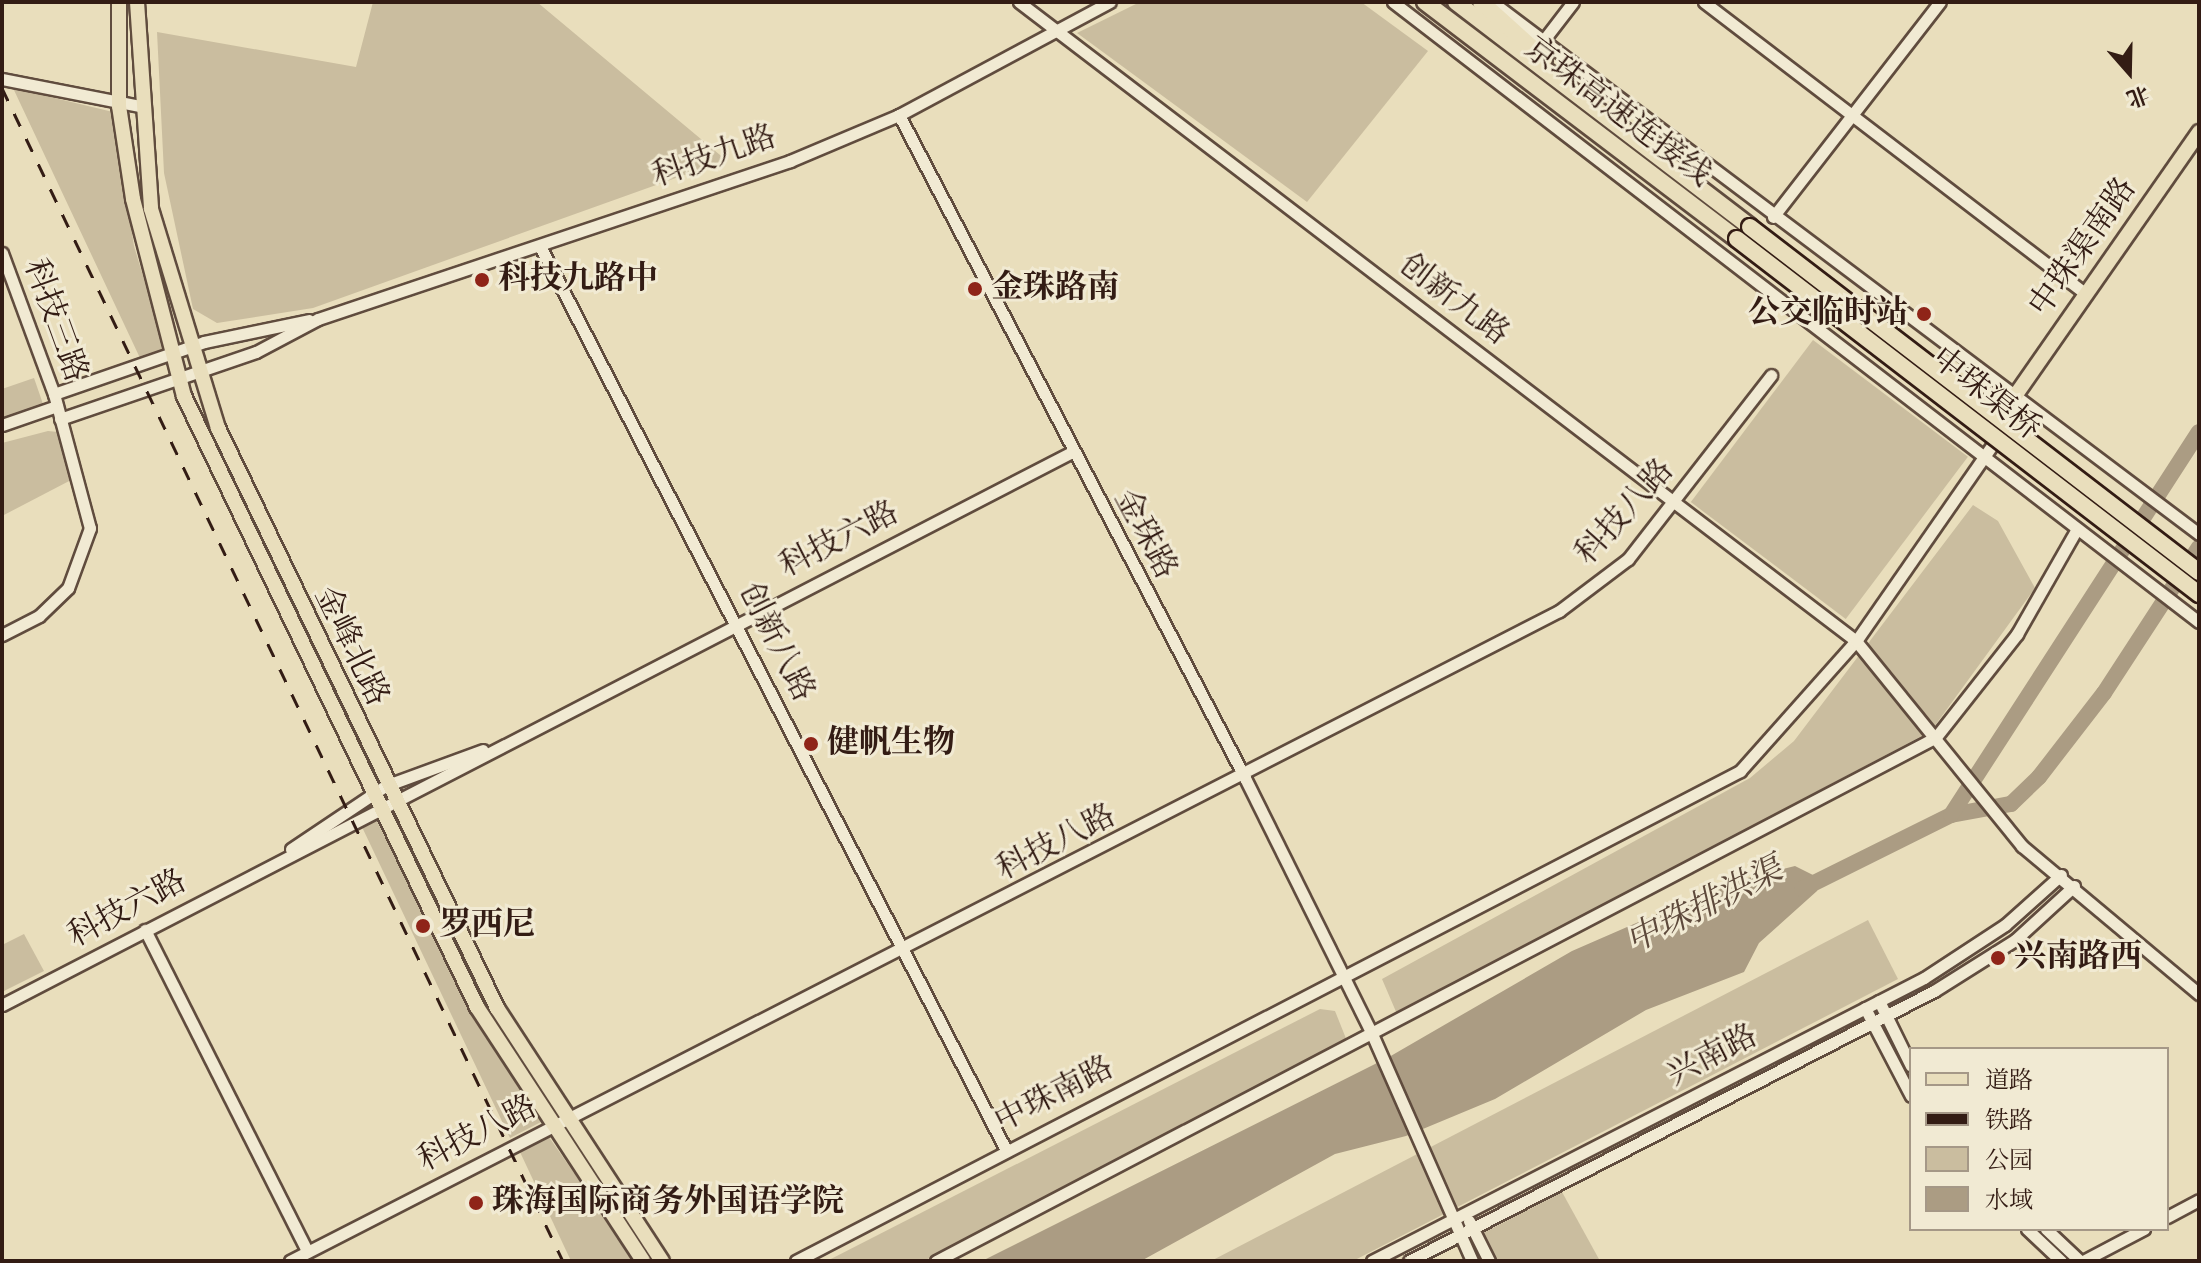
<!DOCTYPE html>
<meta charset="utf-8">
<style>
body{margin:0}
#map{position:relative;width:2201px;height:1263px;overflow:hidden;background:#e9debc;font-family:Vollkorn,"Noto Serif SC",serif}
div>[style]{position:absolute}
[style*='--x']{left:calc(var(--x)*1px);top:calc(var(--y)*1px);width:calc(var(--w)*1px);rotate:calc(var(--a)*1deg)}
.green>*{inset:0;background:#cabd9f;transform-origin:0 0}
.water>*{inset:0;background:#ab9c83}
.river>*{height:16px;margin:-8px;padding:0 8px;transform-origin:8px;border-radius:8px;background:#ab9c83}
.roads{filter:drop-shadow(2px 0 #604c3e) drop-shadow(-2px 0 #604c3e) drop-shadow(0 2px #604c3e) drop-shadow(0 -2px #604c3e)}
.minor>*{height:11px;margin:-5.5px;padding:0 5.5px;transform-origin:5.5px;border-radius:5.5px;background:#f1ead3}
.major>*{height:14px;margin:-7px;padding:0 7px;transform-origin:7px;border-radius:7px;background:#e9debc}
.highway>*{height:16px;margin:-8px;padding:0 8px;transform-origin:8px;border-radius:8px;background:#e9debc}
.rail>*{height:3px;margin-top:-1.5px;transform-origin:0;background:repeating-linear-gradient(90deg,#331c14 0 14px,transparent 0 28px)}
.bridges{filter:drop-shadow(2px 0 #331c14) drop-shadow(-2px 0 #331c14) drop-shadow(0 2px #331c14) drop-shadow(0 -2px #331c14)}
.highway-bridge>*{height:16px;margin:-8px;padding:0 8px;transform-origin:8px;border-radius:8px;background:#e9debc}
.dots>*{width:22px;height:22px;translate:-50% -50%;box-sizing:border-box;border:4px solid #f1ead3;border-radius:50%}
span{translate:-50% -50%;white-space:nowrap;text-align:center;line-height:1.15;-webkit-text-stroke:6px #f1ead3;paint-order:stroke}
.street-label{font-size:32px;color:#331c14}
.poi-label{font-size:32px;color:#331c14;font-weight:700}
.left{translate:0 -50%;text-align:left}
.right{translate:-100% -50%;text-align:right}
.water-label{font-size:34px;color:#5d493b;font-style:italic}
.frame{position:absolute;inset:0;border:4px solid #331c14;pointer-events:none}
.legend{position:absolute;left:1909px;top:1047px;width:260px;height:184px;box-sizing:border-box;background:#f1ead3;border:2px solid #a59887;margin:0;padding:10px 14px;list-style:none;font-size:24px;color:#331c14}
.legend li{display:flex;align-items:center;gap:16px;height:40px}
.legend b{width:40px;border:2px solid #a59887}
.north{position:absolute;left:2089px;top:32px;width:80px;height:80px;-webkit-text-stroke:6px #f1ead3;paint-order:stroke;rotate:160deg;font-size:22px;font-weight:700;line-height:32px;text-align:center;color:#331c14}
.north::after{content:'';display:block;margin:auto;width:28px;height:36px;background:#331c14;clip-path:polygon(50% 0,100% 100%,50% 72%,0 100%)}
</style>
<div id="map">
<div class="green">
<i style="clip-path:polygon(373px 2px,537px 2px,726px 160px,313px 308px,217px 323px,193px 309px,164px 173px,157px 32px,356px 67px)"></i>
<i style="clip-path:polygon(1140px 2px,1361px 2px,1428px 51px,1307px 202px,1077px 33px)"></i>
<i style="clip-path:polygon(13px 88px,113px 112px,134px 246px,165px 349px,140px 358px)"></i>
<i style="left:1813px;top:340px;width:194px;height:203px;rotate:37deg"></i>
<i style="clip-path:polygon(34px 378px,43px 404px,2px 419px,2px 389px)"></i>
<i style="clip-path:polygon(48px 431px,58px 432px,73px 479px,2px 516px,2px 443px)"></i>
<i style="clip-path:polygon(1973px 505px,1998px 521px,2035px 588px,1931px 731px,1397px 1014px,1382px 979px,1750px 778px,1794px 741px)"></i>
<i style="clip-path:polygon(376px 819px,470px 1009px,541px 1122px,510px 1138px,362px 827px)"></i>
<i style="clip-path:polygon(1868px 920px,1898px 979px,1353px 1261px,1211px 1261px)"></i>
<i style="clip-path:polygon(24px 934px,44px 971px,2px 992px,2px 945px)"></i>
<i style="clip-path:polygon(1320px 1009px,1335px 1011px,1347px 1041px,924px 1261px,827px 1261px)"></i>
<i style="clip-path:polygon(549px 1137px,635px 1261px,571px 1261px,520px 1152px)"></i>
<i style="clip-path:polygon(1562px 1192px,1600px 1261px,1497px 1261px,1483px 1233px)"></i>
</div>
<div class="water">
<i style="clip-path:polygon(1795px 866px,1821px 879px,1817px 891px,1759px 943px,1744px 972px,1646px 1010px,1495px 1099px,1406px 1136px,1335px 1154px,1141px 1261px,982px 1261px,1389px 1057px,1572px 951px,1728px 883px)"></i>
</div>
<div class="river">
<i style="--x:1951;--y:815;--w:61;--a:-10.4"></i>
<i style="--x:2011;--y:804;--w:39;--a:-44"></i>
<i style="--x:2039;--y:777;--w:106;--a:-52.3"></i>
<i style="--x:2104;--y:693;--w:174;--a:-56.9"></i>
<i style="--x:1802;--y:889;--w:166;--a:-26.4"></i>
<i style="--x:1951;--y:815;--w:456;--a:-57.1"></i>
</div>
<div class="roads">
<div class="minor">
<i style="--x:1019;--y:2;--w:1053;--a:37.36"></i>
<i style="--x:1856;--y:641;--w:264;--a:51"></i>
<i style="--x:2022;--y:846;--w:231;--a:39.9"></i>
<i style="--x:1393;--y:2;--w:1017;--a:37.57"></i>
<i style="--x:1492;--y:2;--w:885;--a:36.96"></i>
<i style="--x:1704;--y:2;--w:481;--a:37.4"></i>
<i style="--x:1543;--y:41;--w:49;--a:-52.4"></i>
<i style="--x:2;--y:79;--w:140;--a:11.1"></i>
<i style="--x:899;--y:115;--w:748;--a:62.44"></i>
<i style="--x:1245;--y:778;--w:286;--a:63.6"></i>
<i style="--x:1372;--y:1034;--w:248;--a:66.2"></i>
<i style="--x:1773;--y:217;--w:272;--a:-52.2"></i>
<i style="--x:540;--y:246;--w:1017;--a:62.73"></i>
<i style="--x:2;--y:253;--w:150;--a:69.8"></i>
<i style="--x:54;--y:394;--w:139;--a:75"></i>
<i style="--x:90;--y:528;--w:64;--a:110.1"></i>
<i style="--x:68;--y:588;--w:40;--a:136"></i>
<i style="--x:39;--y:616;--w:42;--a:152.8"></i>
<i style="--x:54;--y:394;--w:159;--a:-19.1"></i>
<i style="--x:204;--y:342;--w:107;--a:-11.8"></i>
<i style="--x:60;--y:419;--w:207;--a:-18.9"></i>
<i style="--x:256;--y:352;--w:70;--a:-28"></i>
<i style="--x:318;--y:319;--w:498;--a:-18.5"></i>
<i style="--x:790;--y:161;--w:118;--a:-22.9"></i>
<i style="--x:899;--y:115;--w:239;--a:-28.2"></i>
<i style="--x:2;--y:425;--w:58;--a:-19.1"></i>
<i style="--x:291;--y:849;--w:113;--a:-33.8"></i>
<i style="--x:385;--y:786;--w:104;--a:-20.2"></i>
<i style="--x:145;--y:930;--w:360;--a:63.2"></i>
<i style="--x:1879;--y:1001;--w:72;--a:63.8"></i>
<i style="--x:2;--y:1005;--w:1202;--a:-27.33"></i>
<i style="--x:1865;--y:1008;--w:99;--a:62.4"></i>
<i style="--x:2167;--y:1217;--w:36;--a:-28"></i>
<i style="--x:1469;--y:1221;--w:45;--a:63.4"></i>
<i style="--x:2027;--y:1229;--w:47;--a:43.3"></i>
<i style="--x:2046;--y:1229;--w:47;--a:43.3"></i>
<i style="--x:290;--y:1261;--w:1426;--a:-27.12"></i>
<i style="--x:1559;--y:611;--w:86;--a:-37"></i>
<i style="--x:1628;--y:559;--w:233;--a:-52.1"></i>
<i style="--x:796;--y:1261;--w:1064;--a:-27.43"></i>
<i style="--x:1740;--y:771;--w:174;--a:-48.3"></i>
<i style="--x:1856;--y:641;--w:291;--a:-55.2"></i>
<i style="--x:936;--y:1261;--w:1129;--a:-27.65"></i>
<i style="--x:1936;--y:737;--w:131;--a:-51.8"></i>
<i style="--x:2017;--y:634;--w:121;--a:-60.3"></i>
<i style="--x:1372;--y:1261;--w:620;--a:-27.14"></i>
<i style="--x:1924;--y:978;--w:97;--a:-33.2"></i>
<i style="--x:2005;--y:925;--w:75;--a:-41.8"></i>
<i style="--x:1409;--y:1261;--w:590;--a:-27.22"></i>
<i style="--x:1934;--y:991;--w:96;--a:-32.2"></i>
<i style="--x:2015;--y:940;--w:80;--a:-42.5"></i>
<i style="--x:2083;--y:1261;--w:69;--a:-27.7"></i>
</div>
<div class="major">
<i style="--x:119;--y:2;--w:104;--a:90"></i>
<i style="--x:119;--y:106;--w:94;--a:81.4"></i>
<i style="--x:133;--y:199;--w:203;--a:75.5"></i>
<i style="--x:184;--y:396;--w:678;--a:64.38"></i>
<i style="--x:477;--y:1007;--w:303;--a:56.8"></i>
<i style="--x:137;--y:2;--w:207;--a:86.1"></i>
<i style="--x:151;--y:209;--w:229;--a:73"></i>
<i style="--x:218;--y:428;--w:644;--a:64.31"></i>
<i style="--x:497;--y:1008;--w:302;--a:56.9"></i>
<i style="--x:2015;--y:396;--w:322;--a:-55.1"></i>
</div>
<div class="highway">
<i style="--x:1425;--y:2;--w:392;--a:37.2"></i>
<i style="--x:1456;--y:2;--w:370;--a:37.4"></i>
<i style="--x:1481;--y:2;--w:85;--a:42.1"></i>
</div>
</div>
<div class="rail">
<i style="--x:2;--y:88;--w:1300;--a:64.44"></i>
</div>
<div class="bridges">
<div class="highway-bridge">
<i style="--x:1750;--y:227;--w:566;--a:37.54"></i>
<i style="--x:1737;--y:239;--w:583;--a:37.54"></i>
</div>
</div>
<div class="dots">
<i style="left:482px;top:280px;background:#8f2418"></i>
<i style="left:975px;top:289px;background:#8f2418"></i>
<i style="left:1924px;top:314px;background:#8f2418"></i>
<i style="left:811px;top:744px;background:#8f2418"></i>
<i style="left:423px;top:926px;background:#8f2418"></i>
<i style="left:1998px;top:958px;background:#8f2418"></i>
<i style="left:476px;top:1203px;background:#8f2418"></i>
</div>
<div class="street-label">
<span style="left:1617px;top:113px;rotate:37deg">京珠高速连接线</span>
<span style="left:715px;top:158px;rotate:-19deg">科技九路</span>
<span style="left:2084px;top:248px;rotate:-55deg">中珠渠南路</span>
<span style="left:1453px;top:301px;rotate:37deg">创新九路</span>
<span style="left:54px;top:321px;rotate:70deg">科技三路</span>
<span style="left:1985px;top:395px;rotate:38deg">中珠渠桥</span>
<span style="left:1626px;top:513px;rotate:-48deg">科技八路</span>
<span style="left:1144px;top:535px;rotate:62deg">金珠路</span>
<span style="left:840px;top:541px;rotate:-27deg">科技六路</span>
<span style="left:775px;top:643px;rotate:63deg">创新八路</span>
<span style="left:350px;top:647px;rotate:64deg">金峰北路</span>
<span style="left:1057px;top:844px;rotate:-27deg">科技八路</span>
<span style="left:128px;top:910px;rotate:-28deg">科技六路</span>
<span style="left:1713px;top:1057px;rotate:-27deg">兴南路</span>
<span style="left:1055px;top:1096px;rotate:-27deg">中珠南路</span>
<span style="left:478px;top:1135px;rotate:-27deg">科技八路</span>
</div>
<div class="poi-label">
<span class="left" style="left:498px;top:280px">科技九路中</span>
<span class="left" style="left:991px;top:289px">金珠路南</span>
<span class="right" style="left:1908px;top:314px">公交临时站</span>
<span class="left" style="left:827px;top:744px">健帆生物</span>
<span class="left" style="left:439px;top:926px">罗西尼</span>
<span class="left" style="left:2014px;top:958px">兴南路西</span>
<span class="left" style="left:492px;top:1203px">珠海国际商务外国语学院</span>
</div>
<div class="water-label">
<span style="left:1705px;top:907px;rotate:-27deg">中珠排洪渠</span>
</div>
<div class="frame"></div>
<ul class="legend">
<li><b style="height:10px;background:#e9debc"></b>道路</li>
<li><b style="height:10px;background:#331c14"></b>铁路</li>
<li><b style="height:22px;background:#cabd9f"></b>公园</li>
<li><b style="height:22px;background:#ab9c83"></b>水域</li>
</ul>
<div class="north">北</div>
</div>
